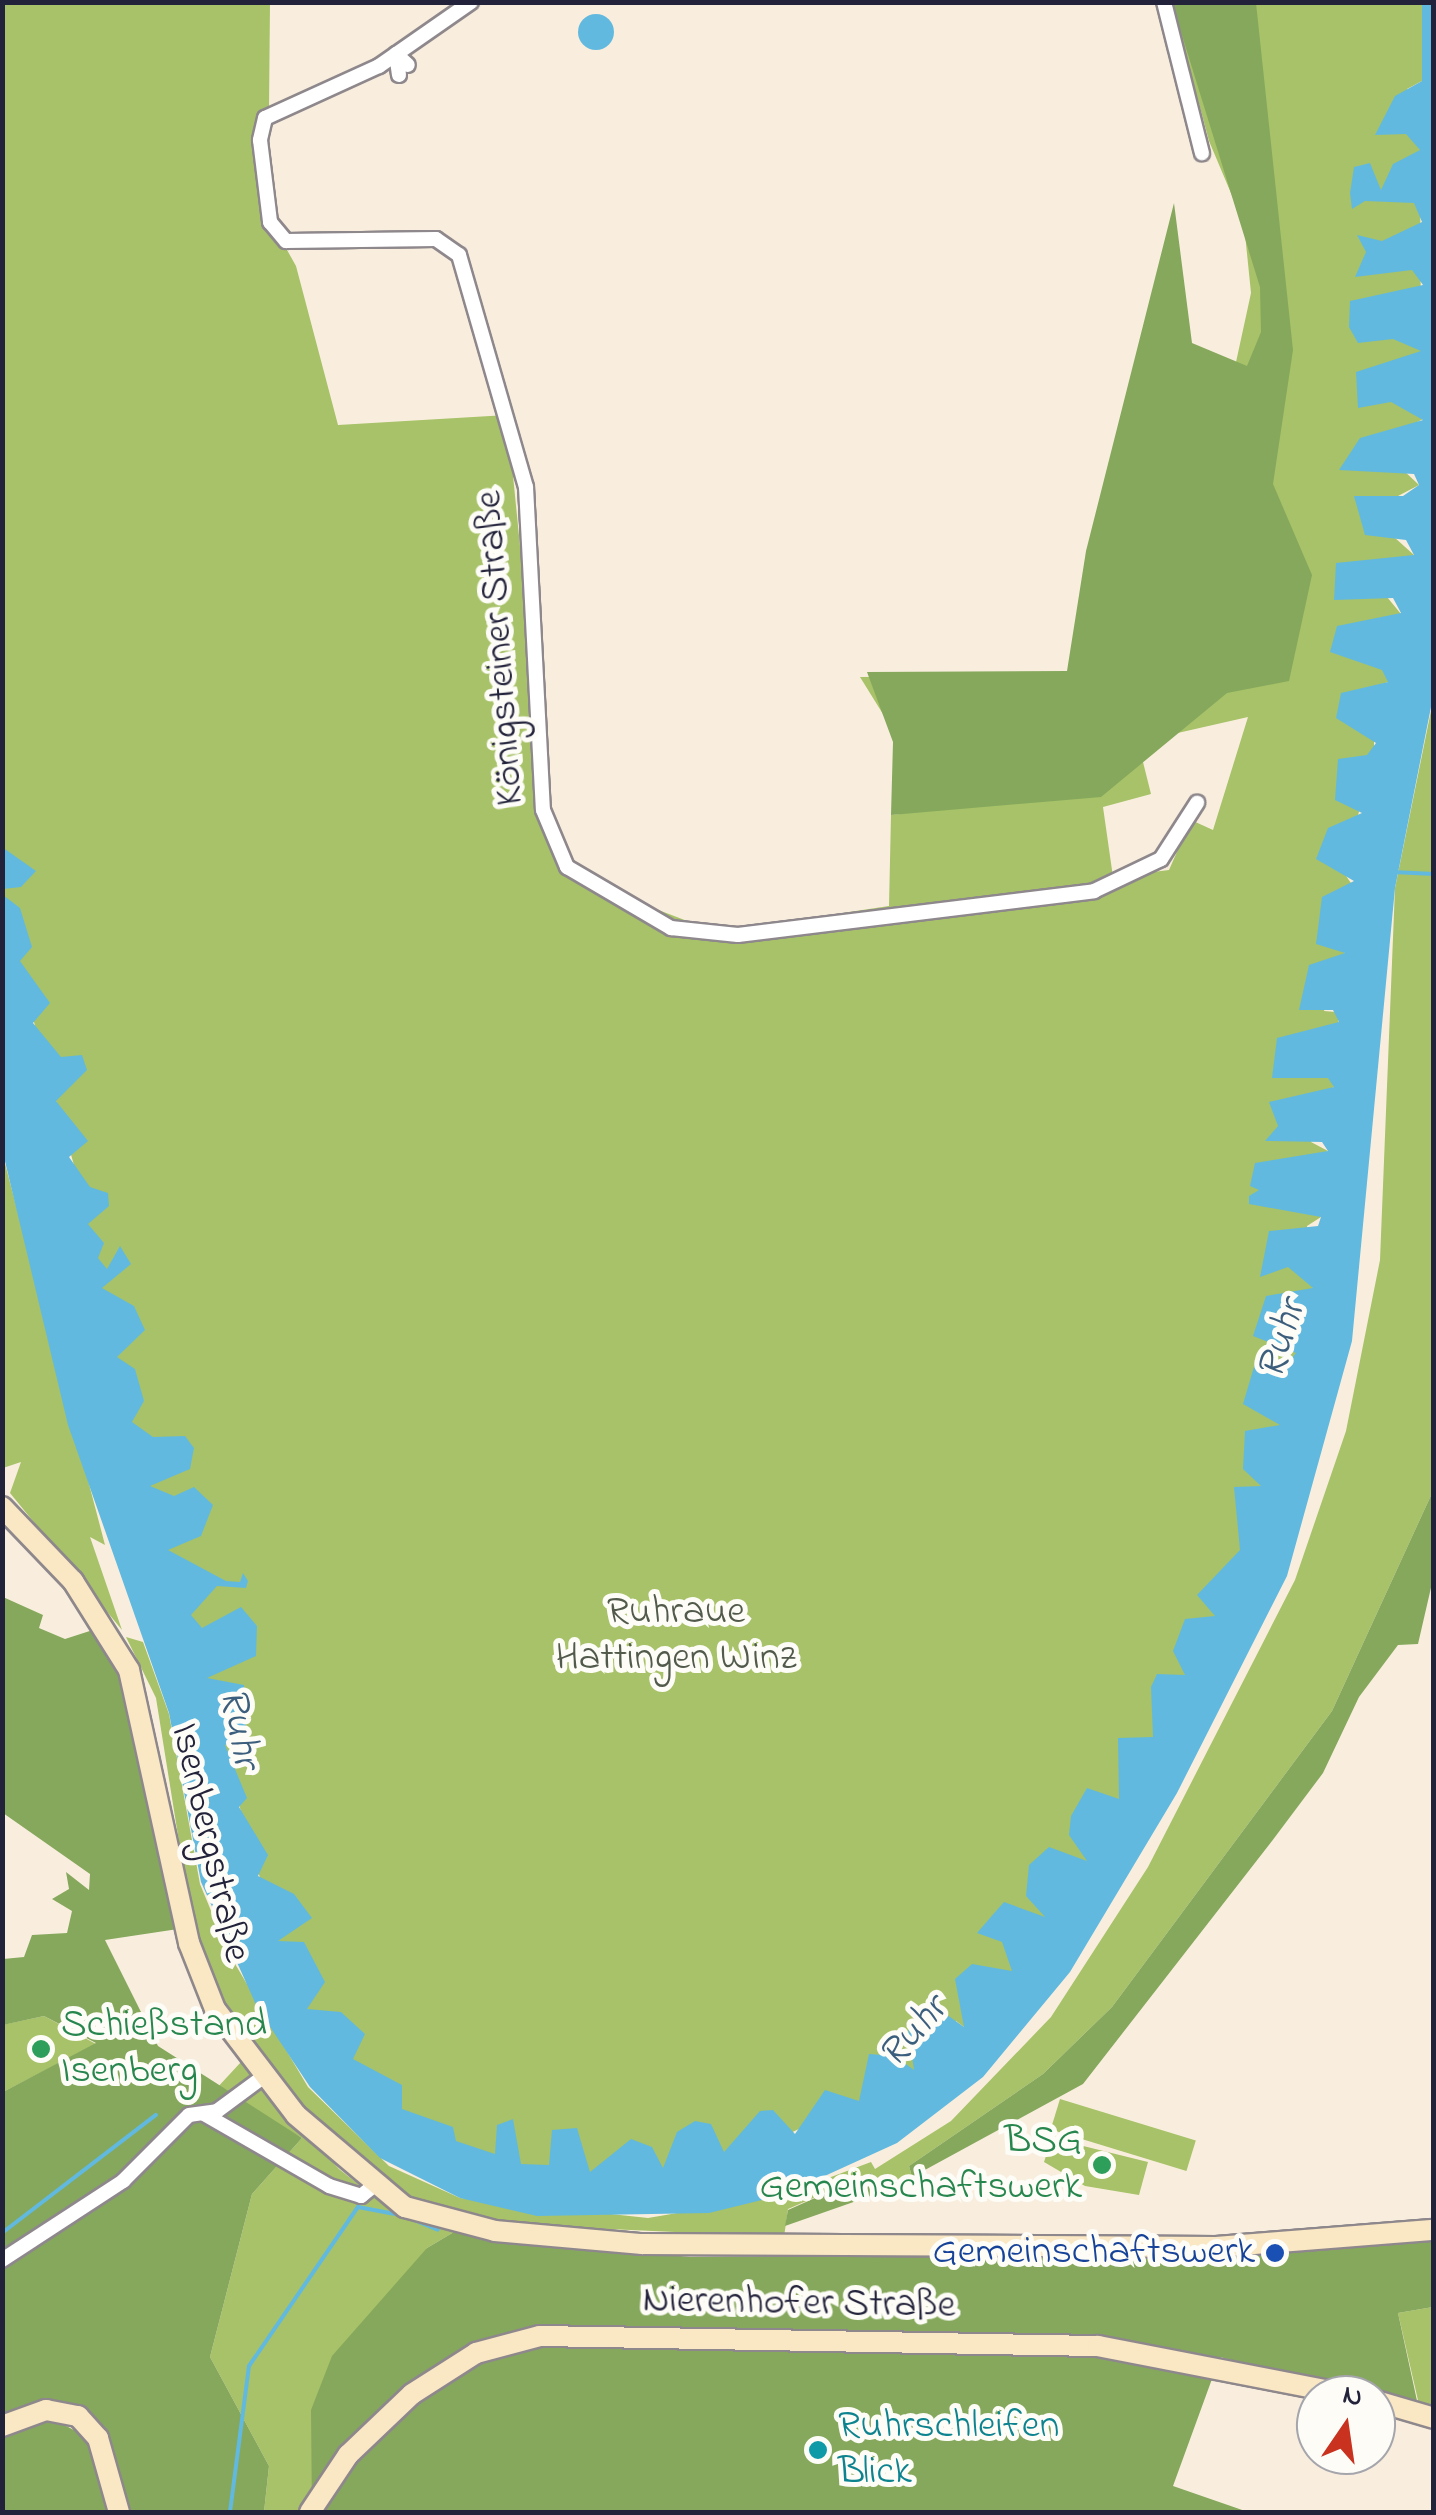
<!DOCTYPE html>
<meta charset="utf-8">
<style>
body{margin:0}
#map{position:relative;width:1436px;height:2515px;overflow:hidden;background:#f9eede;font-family:"Indie Flower",sans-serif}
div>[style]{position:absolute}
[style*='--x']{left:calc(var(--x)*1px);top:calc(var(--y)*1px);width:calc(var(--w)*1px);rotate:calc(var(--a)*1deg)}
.green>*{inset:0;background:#a7c268;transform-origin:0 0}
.forest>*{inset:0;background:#85a85c}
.water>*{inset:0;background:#62b9df}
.round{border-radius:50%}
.stream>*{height:4px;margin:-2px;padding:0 2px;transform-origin:2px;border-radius:2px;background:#62b9df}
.roads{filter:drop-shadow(2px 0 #8e888c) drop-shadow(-2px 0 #8e888c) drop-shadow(0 2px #8e888c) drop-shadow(0 -2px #8e888c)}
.street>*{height:14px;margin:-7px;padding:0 7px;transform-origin:7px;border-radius:7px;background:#fff}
.secondary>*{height:20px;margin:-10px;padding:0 10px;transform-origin:10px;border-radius:10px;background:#fae7c3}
.dots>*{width:28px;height:28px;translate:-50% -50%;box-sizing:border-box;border:5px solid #fdfcf7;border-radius:50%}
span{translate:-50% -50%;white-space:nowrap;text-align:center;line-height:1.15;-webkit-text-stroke:10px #fdfcf7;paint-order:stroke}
.street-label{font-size:40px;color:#22223b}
.park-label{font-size:40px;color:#515a4b}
.leisure-label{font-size:40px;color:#27864d}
.left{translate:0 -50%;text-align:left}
.right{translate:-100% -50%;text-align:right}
.transit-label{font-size:40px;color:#164399}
.culture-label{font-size:40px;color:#0d838f}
.water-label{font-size:42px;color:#3c5e7d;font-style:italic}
.frame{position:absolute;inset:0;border:5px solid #22223b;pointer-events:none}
.north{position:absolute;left:1296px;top:2375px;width:100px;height:100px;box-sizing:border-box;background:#fdfcf7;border:2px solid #a5a5ac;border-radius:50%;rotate:13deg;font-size:28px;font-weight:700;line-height:40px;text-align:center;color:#22223b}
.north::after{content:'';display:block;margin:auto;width:35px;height:45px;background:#c8321e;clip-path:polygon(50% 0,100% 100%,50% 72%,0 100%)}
</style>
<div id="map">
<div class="green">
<i style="clip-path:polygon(evenodd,2px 3px,270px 3px,268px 216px,296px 266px,338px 425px,507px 415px,549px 838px,580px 880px,716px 932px,889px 906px,891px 815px,900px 814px,896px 735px,860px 677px,1072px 675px,1233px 376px,1251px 293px,1244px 224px,1209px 141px,1172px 3px,1422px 3px,1422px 81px,1407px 89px,1420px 150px,1421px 351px,1406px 408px,1423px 419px,1404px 429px,1401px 468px,1419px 485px,1398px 496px,1394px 537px,1414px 555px,1387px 597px,1401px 614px,1384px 619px,1388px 682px,1374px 687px,1374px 750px,1344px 873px,1353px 886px,1334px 942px,1345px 953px,1324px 1011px,1336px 1012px,1339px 1023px,1321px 1028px,1334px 1087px,1315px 1097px,1311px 1142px,1328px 1151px,1311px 1159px,1321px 1217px,1307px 1226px,1313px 1289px,1256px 1540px,1125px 1824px,1008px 1976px,964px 2027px,956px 2021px,916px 2056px,914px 2071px,905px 2066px,859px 2101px,735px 2159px,620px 2177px,493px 2163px,394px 2106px,307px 2009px,278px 1941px,135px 1441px,77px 1176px,3px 911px,2px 3px,1248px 717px,1213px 830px,1191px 820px,1169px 870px,1113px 877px,1103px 807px,1151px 794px,1138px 742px,1248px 717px)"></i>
<i style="clip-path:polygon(1433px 701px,1433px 1491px,1332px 1711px,1112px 2007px,1043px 2074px,909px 2166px,912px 2177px,894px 2188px,885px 2191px,871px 2173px,788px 2209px,784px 2237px,498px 2224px,410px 2200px,307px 2114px,224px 2005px,192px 1923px,156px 1698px,126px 1637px,143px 1642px,169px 1714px,200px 1884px,228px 1952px,308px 2087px,389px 2166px,460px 2198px,648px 2218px,783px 2195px,871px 2162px,875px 2169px,951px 2121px,1051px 2017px,1148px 1867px,1295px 1580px,1346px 1431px,1380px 1260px,1395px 888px)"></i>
<i style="clip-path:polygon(2px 1152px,105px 1545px,90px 1537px,122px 1630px,10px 1493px,21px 1462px,3px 1468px)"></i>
<i style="clip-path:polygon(44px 2016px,96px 2044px,3px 2092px,2px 2025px)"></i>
<i style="clip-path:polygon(241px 2062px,339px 2169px,391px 2210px,454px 2232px,427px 2248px,312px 2486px,309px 2512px,264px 2512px,269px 2466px,210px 2357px,252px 2194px,302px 2138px,216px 2089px)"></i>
<i style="left:1060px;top:2099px;width:142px;height:32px;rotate:17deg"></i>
<i style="clip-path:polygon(1063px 2141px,1148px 2162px,1139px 2195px,1085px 2186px,1044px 2162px,1050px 2144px)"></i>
<i style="clip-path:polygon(1433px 2307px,1433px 2414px,1420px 2409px,1398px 2313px)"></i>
</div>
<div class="forest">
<i style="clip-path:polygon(1172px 3px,1256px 3px,1293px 350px,1273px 484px,1312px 575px,1289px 681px,1227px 693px,1101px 797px,891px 815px,893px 742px,867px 672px,1067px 671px,1086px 551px,1174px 203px,1192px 343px,1247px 366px,1261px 332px,1260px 287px)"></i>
<i style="clip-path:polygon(1433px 1491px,1433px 1579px,1418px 1644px,1398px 1645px,1359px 1697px,1323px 1773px,1272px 1841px,1083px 2084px,912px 2177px,909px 2166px,1043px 2074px,1112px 2007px,1332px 1711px)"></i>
<i style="clip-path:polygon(3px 1597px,43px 1615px,39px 1628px,65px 1639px,99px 1628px,120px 1666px,178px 1929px,105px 1940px,158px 2046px,302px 2138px,252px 2194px,210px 2357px,269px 2466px,264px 2512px,129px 2512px,111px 2448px,63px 2404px,3px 2414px,3px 2092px,96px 2043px,44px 2016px,3px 2025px,3px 1959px,24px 1957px,32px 1935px,67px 1933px,72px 1911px,52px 1899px,69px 1889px,66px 1872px,89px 1890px,90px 1874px,3px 1813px)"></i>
<i style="clip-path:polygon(871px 2173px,885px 2191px,785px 2226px,788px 2210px)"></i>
<i style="clip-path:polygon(454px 2232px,690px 2257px,1099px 2257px,1433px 2234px,1433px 2307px,1398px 2313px,1419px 2410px,1220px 2357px,1173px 2486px,1248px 2512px,312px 2512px,311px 2410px,332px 2356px,427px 2248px)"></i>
<i style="clip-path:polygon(51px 2418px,89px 2438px,114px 2512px,3px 2512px,3px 2435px)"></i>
</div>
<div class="water">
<i style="clip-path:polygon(1422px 3px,1434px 3px,1433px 697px,1395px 888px,1352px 1341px,1287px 1576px,1177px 1793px,1070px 1972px,983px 2077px,897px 2143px,783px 2195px,709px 2213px,537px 2216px,460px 2198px,380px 2158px,310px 2087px,257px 2007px,201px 1882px,169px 1713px,68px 1425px,3px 1153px,3px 895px,20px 908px,32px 947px,20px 961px,50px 1003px,33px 1023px,61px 1057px,82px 1055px,87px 1070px,56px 1101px,88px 1141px,69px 1157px,90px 1187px,108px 1193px,109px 1206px,88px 1224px,104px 1243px,98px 1258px,107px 1269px,120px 1246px,131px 1264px,102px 1288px,134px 1306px,145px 1330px,117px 1357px,135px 1369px,144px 1401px,132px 1422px,153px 1437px,185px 1436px,194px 1448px,190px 1469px,150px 1486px,174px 1496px,194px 1487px,213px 1505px,201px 1536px,168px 1550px,226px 1581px,240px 1582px,243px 1573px,248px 1581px,246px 1588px,217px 1586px,191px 1615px,202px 1628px,241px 1607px,257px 1626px,256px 1656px,207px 1678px,244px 1685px,246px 1734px,225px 1745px,247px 1798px,239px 1807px,268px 1855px,258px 1876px,294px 1894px,312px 1918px,278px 1941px,304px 1942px,325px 1982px,307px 2009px,341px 2012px,365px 2034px,353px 2059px,402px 2085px,402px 2109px,453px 2127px,456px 2141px,495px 2154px,497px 2125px,513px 2119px,521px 2164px,549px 2165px,552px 2130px,577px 2128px,590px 2172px,631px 2139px,652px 2147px,663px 2168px,677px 2132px,695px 2121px,711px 2124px,724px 2152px,760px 2111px,773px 2110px,795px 2134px,825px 2090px,859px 2101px,869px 2054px,895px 2056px,914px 2070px,908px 2028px,919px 2012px,936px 2007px,964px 2027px,955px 1979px,972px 1964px,1012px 1971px,1002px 1942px,977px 1933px,996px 1911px,1004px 1902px,1045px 1917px,1026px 1896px,1029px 1865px,1049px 1847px,1087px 1861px,1069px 1835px,1071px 1816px,1087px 1788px,1119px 1799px,1118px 1738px,1153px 1737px,1151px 1687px,1157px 1674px,1185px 1675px,1173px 1651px,1185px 1619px,1215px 1616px,1197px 1595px,1240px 1550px,1234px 1487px,1261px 1486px,1243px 1469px,1245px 1431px,1280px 1425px,1243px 1404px,1256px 1360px,1287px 1364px,1296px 1353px,1253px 1336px,1266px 1296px,1313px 1288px,1288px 1267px,1260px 1277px,1269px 1231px,1318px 1226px,1321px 1217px,1249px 1204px,1249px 1196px,1259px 1190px,1250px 1186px,1255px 1163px,1328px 1151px,1322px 1142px,1265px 1141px,1278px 1126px,1269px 1102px,1334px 1087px,1328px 1078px,1272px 1078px,1277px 1038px,1339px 1022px,1333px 1010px,1299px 1010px,1309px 965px,1345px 953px,1316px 944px,1322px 897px,1354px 881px,1316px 859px,1328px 828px,1362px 813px,1335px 800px,1338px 759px,1367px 755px,1376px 743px,1336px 718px,1341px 693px,1388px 682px,1382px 670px,1330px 652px,1337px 626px,1401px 613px,1393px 598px,1334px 600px,1336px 563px,1414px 555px,1406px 540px,1365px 535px,1354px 496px,1403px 496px,1419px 485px,1414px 474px,1339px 470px,1360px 438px,1423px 420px,1391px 402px,1358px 408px,1356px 372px,1421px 351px,1393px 339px,1358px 343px,1349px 327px,1350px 301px,1423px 285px,1412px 270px,1355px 277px,1366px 252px,1357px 235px,1382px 241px,1422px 222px,1414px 203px,1365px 201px,1352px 209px,1350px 193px,1354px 167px,1370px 163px,1381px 190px,1393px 164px,1420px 150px,1406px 134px,1375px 135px,1395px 96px,1422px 81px)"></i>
<i class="round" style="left:578px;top:14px;width:36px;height:36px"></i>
<i style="clip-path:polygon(2px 847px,36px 871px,21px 887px,3px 889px)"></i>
</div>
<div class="stream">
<i style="--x:1393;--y:872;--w:41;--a:2.8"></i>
<i style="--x:409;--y:2218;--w:31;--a:22"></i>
<i style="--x:2;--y:2233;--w:194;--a:-37.5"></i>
<i style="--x:230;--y:2512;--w:147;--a:-82.6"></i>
<i style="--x:249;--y:2366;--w:193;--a:-55.6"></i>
<i style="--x:358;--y:2207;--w:43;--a:10.8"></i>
</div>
<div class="roads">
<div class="street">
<i style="--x:471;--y:2;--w:112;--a:145.2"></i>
<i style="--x:379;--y:66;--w:125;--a:155.5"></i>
<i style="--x:265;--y:118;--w:23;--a:103"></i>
<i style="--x:260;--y:140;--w:83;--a:83"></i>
<i style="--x:270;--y:222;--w:25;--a:50"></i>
<i style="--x:286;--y:241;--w:150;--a:-0.8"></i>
<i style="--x:436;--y:239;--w:28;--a:35"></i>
<i style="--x:459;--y:255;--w:241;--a:73.9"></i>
<i style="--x:526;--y:487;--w:323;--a:87"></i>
<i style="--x:543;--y:810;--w:62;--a:67.2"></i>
<i style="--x:567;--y:867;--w:121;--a:30.4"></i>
<i style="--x:671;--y:928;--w:67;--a:6"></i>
<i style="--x:738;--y:935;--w:359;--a:-7"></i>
<i style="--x:1094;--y:891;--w:74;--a:-25.5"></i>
<i style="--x:1161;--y:859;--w:67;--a:-57.3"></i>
<i style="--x:1164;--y:2;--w:156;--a:75.9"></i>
<i style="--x:399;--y:75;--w:21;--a:-98"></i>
<i style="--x:396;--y:54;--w:16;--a:43"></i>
<i style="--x:204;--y:2114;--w:144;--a:29.9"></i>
<i style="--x:329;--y:2186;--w:34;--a:17"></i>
<i style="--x:361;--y:2196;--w:14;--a:-39"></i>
<i style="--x:2;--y:2260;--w:145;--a:-33.1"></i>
<i style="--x:123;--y:2181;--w:93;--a:-45"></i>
<i style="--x:189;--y:2115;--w:28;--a:-8"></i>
<i style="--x:217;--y:2111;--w:57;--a:-36.5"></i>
</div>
<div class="secondary">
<i style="--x:2;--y:1507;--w:103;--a:46.2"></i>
<i style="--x:73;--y:1581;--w:105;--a:57.8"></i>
<i style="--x:129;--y:1670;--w:280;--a:77.6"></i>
<i style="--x:189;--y:1943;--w:71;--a:68.5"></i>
<i style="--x:215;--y:2009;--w:133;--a:52.6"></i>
<i style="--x:296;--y:2115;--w:143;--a:40.2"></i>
<i style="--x:405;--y:2207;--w:93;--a:14.9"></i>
<i style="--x:495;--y:2231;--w:148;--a:5.1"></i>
<i style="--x:642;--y:2244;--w:574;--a:0.3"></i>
<i style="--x:1216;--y:2247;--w:219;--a:-4.5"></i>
<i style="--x:1376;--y:2401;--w:60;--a:16.3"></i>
<i style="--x:2;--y:2426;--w:47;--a:-20"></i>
<i style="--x:46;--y:2410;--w:33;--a:11"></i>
<i style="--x:78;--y:2416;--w:30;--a:48"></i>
<i style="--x:98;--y:2438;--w:77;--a:74.2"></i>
<i style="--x:310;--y:2512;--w:69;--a:-56.3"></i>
<i style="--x:348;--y:2455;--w:88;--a:-43.6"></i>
<i style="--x:412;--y:2394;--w:76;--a:-32.6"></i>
<i style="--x:476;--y:2353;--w:66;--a:-14.9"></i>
<i style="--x:540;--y:2336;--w:558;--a:1.03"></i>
<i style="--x:1098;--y:2346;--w:258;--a:11"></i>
</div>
</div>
<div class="dots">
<i style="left:41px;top:2049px;background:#2e9e5b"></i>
<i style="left:1102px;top:2165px;background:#2e9e5b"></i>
<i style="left:1275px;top:2253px;background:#1a4fb4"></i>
<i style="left:818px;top:2450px;background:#0f9aa8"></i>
</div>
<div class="street-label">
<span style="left:501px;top:648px;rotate:-94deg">Königsteiner Straße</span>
<span style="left:209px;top:1843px;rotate:77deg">Isenbergstraße</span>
<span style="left:799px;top:2304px;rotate:1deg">Nierenhofer Straße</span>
</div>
<div class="park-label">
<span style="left:676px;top:1636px">Ruhraue<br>Hattingen Winz</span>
</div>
<div class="leisure-label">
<span class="left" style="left:61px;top:2049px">Schießstand<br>Isenberg</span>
<span class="right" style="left:1082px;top:2165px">BSG<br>Gemeinschaftswerk</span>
</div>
<div class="transit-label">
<span class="right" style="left:1255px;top:2253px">Gemeinschaftswerk</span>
</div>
<div class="culture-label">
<span class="left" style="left:838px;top:2450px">Ruhrschleifen<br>Blick</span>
</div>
<div class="water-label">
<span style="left:1283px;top:1340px;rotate:-73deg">Ruhr</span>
<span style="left:238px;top:1728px;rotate:79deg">Ruhr</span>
<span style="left:914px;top:2033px;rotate:-49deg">Ruhr</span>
</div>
<div class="frame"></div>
<div class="north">N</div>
</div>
